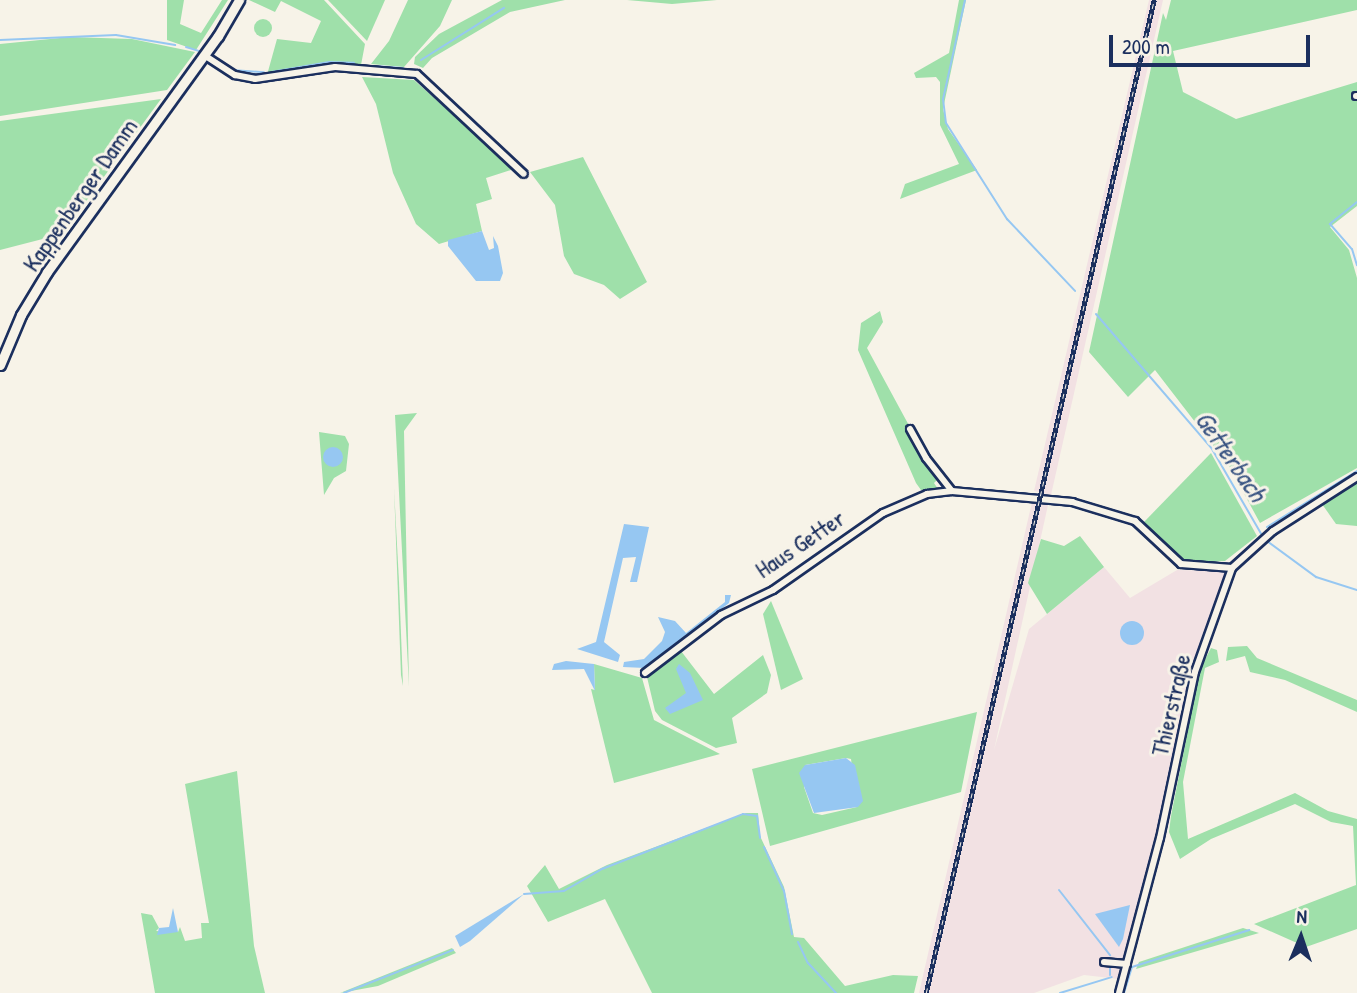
<!DOCTYPE html>
<meta charset="utf-8">
<style>
body{margin:0}
#map{position:relative;width:1357px;height:993px;overflow:hidden;background:#f7f3e8;font-family:"Patrick Hand",sans-serif}
div>[style]{position:absolute}
[style*='--x']{left:calc(var(--x)*1px);top:calc(var(--y)*1px);width:calc(var(--w)*1px);rotate:calc(var(--a)*1deg)}
.built>*{inset:0;background:#f2e1e3}
.green>*{inset:0;background:#9fe0aa}
.round{border-radius:50%}
.water>*{inset:0;background:#96c7f2}
.stream>*{height:2px;margin:-1px;padding:0 1px;transform-origin:1px;border-radius:1px;background:#96c7f2}
.roads{filter:drop-shadow(2px 0 #1b2f5e) drop-shadow(-2px 0 #1b2f5e) drop-shadow(0 2px #1b2f5e) drop-shadow(0 -2px #1b2f5e)}
.minor>*{height:6px;margin:-3px;padding:0 3px;transform-origin:3px;border-radius:3px;background:#f7f3e8}
.secondary>*{height:9px;margin:-4.5px;padding:0 4.5px;transform-origin:4.5px;border-radius:4.5px;background:#f7f3e8}
.rail>*{height:4.5px;margin-top:-2.25px;transform-origin:0;background:repeating-linear-gradient(90deg,#f7f3e8 0 5px,#1b2f5e 0 10px);box-sizing:border-box;border-block:2px solid #1b2f5e}
span{translate:-50% -50%;white-space:nowrap;text-align:center;line-height:1.15;-webkit-text-stroke:6px #f7f3e8;paint-order:stroke}
.street-label{font-size:24px;color:#1b2f5e}
.water-label{font-size:26px;color:#3a5583;font-style:italic}
.north{position:absolute;left:1266px;top:902px;width:70px;height:70px;-webkit-text-stroke:5px #f7f3e8;paint-order:stroke;rotate:2deg;font-size:19px;font-weight:700;line-height:28px;text-align:center;color:#1b2f5e}
.north::after{content:'';display:block;margin:auto;width:24px;height:32px;background:#1b2f5e;clip-path:polygon(50% 0,100% 100%,50% 72%,0 100%)}
.scale{position:absolute;left:1109px;top:35px;width:201px;height:32px;box-sizing:border-box;border:4px solid #1b2f5e;border-top:0;padding-left:9px;font-size:21px;line-height:24px;white-space:nowrap;color:#1b2f5e;-webkit-text-stroke:5px #f7f3e8;paint-order:stroke}
</style>
<div id="map">
<div class="built">
<i style="clip-path:polygon(1149px 0,1163px 0,1051px 495px,1034px 491px)"></i>
<i style="clip-path:polygon(1032px 502px,1048px 505px,994px 750px,1029px 629px,1104px 567px,1130px 598px,1177px 570px,1227px 571px,1209px 634px,1192px 662px,1156px 841px,1119px 979px,1084px 975px,1034px 993px,919px 993px)"></i>
</div>
<div class="green">
<i style="clip-path:polygon(167px 0,184px 0,180px 24px,201px 33px,222px 0,228px 0,196px 50px,167px 40px)"></i>
<i style="clip-path:polygon(249px 0,324px 0,365px 44px,361px 65px,330px 64px,267px 75px,277px 39px,311px 43px,321px 21px,281px 1px,275px 12px)"></i>
<i style="clip-path:polygon(328px 0,385px 0,367px 41px)"></i>
<i style="clip-path:polygon(408px 0,452px 0,440px 26px,404px 67px,371px 64px,389px 41px)"></i>
<i style="clip-path:polygon(502px 0,565px 0,510px 12px,432px 58px,423px 68px,414px 64px,415px 57px,439px 34px)"></i>
<i style="clip-path:polygon(627px 0,717px 0,672px 4px)"></i>
<i style="clip-path:polygon(959px 0,966px 0,943px 109px,948px 129px,977px 170px,900px 199px,905px 184px,959px 164px,940px 125px,940px 82px,936px 77px,916px 78px,914px 73px,949px 53px)"></i>
<i style="clip-path:polygon(1171px 0,1357px 0,1357px 10px,1173px 51px,1183px 92px,1236px 119px,1357px 82px,1357px 206px,1330px 227px,1349px 250px,1357px 278px,1357px 468px,1260px 523px,1229px 466px,1155px 370px,1128px 397px,1089px 352px,1163px 13px,1166px 20px)"></i>
<i class="round" style="left:254px;top:19px;width:18px;height:18px"></i>
<i style="clip-path:polygon(70px 37px,132px 39px,195px 52px,167px 90px,0 116px,0 44px)"></i>
<i style="clip-path:polygon(362px 77px,414px 80px,514px 169px,486px 178px,492px 199px,476px 204px,482px 231px,439px 244px,416px 224px,393px 173px,376px 104px)"></i>
<i style="clip-path:polygon(161px 99px,62px 234px,0 250px,0 121px)"></i>
<i style="clip-path:polygon(583px 157px,647px 282px,620px 299px,604px 285px,574px 274px,564px 256px,555px 205px,530px 172px)"></i>
<i style="clip-path:polygon(880px 311px,883px 322px,867px 348px,938px 479px,934px 483px,938px 489px,921px 490px,916px 483px,858px 350px,861px 323px)"></i>
<i style="clip-path:polygon(417px 413px,404px 431px,409px 687px,395px 415px)"></i>
<i style="clip-path:polygon(319px 432px,345px 436px,349px 444px,346px 471px,334px 478px,324px 495px)"></i>
<i style="clip-path:polygon(1211px 453px,1257px 536px,1225px 561px,1189px 563px,1178px 559px,1144px 522px)"></i>
<i style="clip-path:polygon(1357px 483px,1357px 526px,1336px 524px,1322px 504px)"></i>
<i style="clip-path:polygon(394px 488px,399px 582px,403px 686px,401px 675px)"></i>
<i style="clip-path:polygon(1080px 536px,1104px 567px,1047px 614px,1028px 583px,1041px 539px,1064px 546px)"></i>
<i style="clip-path:polygon(771px 601px,803px 679px,781px 690px,763px 614px)"></i>
<i style="clip-path:polygon(1228px 647px,1247px 646px,1257px 658px,1357px 700px,1357px 712px,1285px 680px,1250px 672px,1245px 656px,1226px 661px)"></i>
<i style="clip-path:polygon(1211px 648px,1217px 650px,1219px 662px,1205px 668px,1183px 782px,1188px 839px,1295px 793px,1328px 811px,1357px 819px,1357px 929px,1306px 947px,1254px 924px,1356px 885px,1353px 826px,1331px 822px,1295px 804px,1211px 839px,1180px 859px,1169px 832px,1171px 816px,1200px 669px)"></i>
<i style="clip-path:polygon(681px 651px,714px 694px,763px 655px,771px 675px,767px 693px,732px 718px,737px 743px,716px 748px,662px 720px,655px 711px,647px 677px)"></i>
<i style="clip-path:polygon(594px 664px,642px 678px,654px 720px,720px 754px,614px 783px,591px 689px,595px 690px)"></i>
<i style="clip-path:polygon(evenodd,977px 712px,961px 792px,770px 846px,752px 769px,977px 712px,846px 758px,851px 759px,857px 807px,822px 815px,813px 813px,804px 787px,805px 765px,846px 758px)"></i>
<i style="clip-path:polygon(237px 771px,254px 946px,265px 993px,155px 993px,141px 913px,152px 915px,159px 928px,156px 931px,178px 932px,180px 927px,185px 941px,202px 938px,201px 923px,209px 923px,185px 784px)"></i>
<i style="clip-path:polygon(746px 813px,758px 813px,760px 836px,784px 887px,794px 937px,804px 938px,845px 986px,893px 975px,918px 976px,914px 993px,652px 993px,605px 899px,548px 922px,527px 886px,545px 865px,559px 889px,607px 865px)"></i>
<i style="clip-path:polygon(1243px 928px,1259px 933px,1136px 969px,1139px 962px)"></i>
<i style="clip-path:polygon(452px 948px,456px 953px,378px 986px,340px 993px)"></i>
</div>
<div class="water">
<i style="clip-path:polygon(482px 231px,489px 250px,494px 248px,493px 236px,498px 246px,503px 273px,500px 281px,476px 281px,448px 246px,448px 240px)"></i>
<i class="round" style="left:323px;top:447px;width:20px;height:20px"></i>
<i style="clip-path:polygon(624px 524px,649px 527px,637px 582px,630px 582px,636px 557px,623px 558px,604px 642px,620px 655px,618px 662px,577px 649px,596px 642px)"></i>
<i style="clip-path:polygon(725px 595px,731px 595px,729px 603px,645px 668px,623px 667px,624px 662px,644px 659px,662px 641px,665px 632px,658px 617px,675px 621px,686px 633px,725px 602px)"></i>
<i class="round" style="left:1120px;top:621px;width:24px;height:24px"></i>
<i style="clip-path:polygon(566px 661px,594px 664px,595px 691px,584px 669px,552px 670px,554px 664px)"></i>
<i style="clip-path:polygon(679px 664px,690px 673px,703px 700px,670px 714px,665px 708px,686px 693px,676px 669px)"></i>
<i style="clip-path:polygon(846px 758px,855px 765px,863px 801px,858px 807px,814px 813px,799px 773px,805px 765px)"></i>
<i style="clip-path:polygon(524px 894px,470px 941px,460px 947px,455px 936px)"></i>
<i style="clip-path:polygon(1130px 905px,1123px 939px,1119px 947px,1095px 914px)"></i>
<i style="clip-path:polygon(173px 908px,178px 932px,157px 935px,159px 928px,169px 927px)"></i>
</div>
<div class="stream">
<i style="--x:965;--y:0;--w:101;--a:102.5"></i>
<i style="--x:943;--y:99;--w:24;--a:83"></i>
<i style="--x:946;--y:123;--w:114;--a:57.6"></i>
<i style="--x:1007;--y:219;--w:99;--a:46.6"></i>
<i style="--x:0;--y:40;--w:116;--a:-2.5"></i>
<i style="--x:116;--y:35;--w:60;--a:9.6"></i>
<i style="--x:186;--y:47;--w:14;--a:17"></i>
<i style="--x:214;--y:57;--w:13;--a:39"></i>
<i style="--x:421;--y:60;--w:98;--a:-32.1"></i>
<i style="--x:374;--y:66;--w:29;--a:4"></i>
<i style="--x:232;--y:70;--w:32;--a:4"></i>
<i style="--x:271;--y:72;--w:59;--a:-9.8"></i>
<i style="--x:329;--y:62;--w:25;--a:2"></i>
<i style="--x:1357;--y:202;--w:35;--a:141"></i>
<i style="--x:1330;--y:224;--w:33;--a:49"></i>
<i style="--x:1352;--y:249;--w:17;--a:73"></i>
<i style="--x:1096;--y:314;--w:178;--a:49.3"></i>
<i style="--x:1212;--y:449;--w:102;--a:59.9"></i>
<i style="--x:1267;--y:527;--w:106;--a:-31.9"></i>
<i style="--x:1267;--y:541;--w:61;--a:36.3"></i>
<i style="--x:1316;--y:577;--w:43;--a:17.6"></i>
<i style="--x:764;--y:847;--w:48;--a:65.6"></i>
<i style="--x:784;--y:891;--w:44;--a:79.5"></i>
<i style="--x:1059;--y:890;--w:83;--a:51.9"></i>
<i style="--x:524;--y:894;--w:40;--a:-4.3"></i>
<i style="--x:564;--y:891;--w:44;--a:-30.1"></i>
<i style="--x:602;--y:869;--w:151;--a:-21.3"></i>
<i style="--x:743;--y:814;--w:14;--a:8"></i>
<i style="--x:757;--y:816;--w:22;--a:82"></i>
<i style="--x:798;--y:942;--w:23;--a:65"></i>
<i style="--x:808;--y:963;--w:41;--a:47"></i>
<i style="--x:1110;--y:966;--w:9;--a:90"></i>
<i style="--x:344;--y:993;--w:117;--a:-21.5"></i>
<i style="--x:1060;--y:993;--w:54;--a:-17.1"></i>
<i style="--x:1124;--y:993;--w:27;--a:-73"></i>
<i style="--x:1132;--y:967;--w:123;--a:-17.5"></i>
</div>
<div class="roads">
<div class="minor">
<i style="--x:204;--y:55;--w:37;--a:33"></i>
<i style="--x:235;--y:75;--w:20;--a:11"></i>
<i style="--x:255;--y:79;--w:81;--a:-8.5"></i>
<i style="--x:335;--y:67;--w:82;--a:4.9"></i>
<i style="--x:417;--y:74;--w:146;--a:43.1"></i>
<i style="--x:1356;--y:96;--w:1;--a:0"></i>
<i style="--x:910;--y:429;--w:33;--a:61"></i>
<i style="--x:926;--y:458;--w:42;--a:51.8"></i>
<i style="--x:645;--y:673;--w:96;--a:-37.3"></i>
<i style="--x:721;--y:615;--w:58;--a:-25.7"></i>
<i style="--x:773;--y:590;--w:134;--a:-35"></i>
<i style="--x:883;--y:513;--w:48;--a:-23.4"></i>
<i style="--x:927;--y:494;--w:25;--a:-7"></i>
<i style="--x:952;--y:491;--w:121;--a:5.2"></i>
<i style="--x:1072;--y:502;--w:66;--a:16.8"></i>
<i style="--x:1135;--y:521;--w:63;--a:43.1"></i>
<i style="--x:1181;--y:564;--w:51;--a:4.5"></i>
<i style="--x:1104;--y:962;--w:23;--a:5"></i>
<i style="--x:1119;--y:993;--w:160;--a:-75.2"></i>
<i style="--x:1160;--y:838;--w:170;--a:-78.1"></i>
<i style="--x:1195;--y:672;--w:110;--a:-70.4"></i>
<i style="--x:1232;--y:568;--w:55;--a:-42.1"></i>
<i style="--x:1273;--y:531;--w:100;--a:-32.7"></i>
</div>
<div class="secondary">
<i style="--x:0;--y:365;--w:54;--a:-67.2"></i>
<i style="--x:21;--y:315;--w:50;--a:-58.8"></i>
<i style="--x:47;--y:272;--w:291;--a:-54.1"></i>
<i style="--x:218;--y:36;--w:42;--a:-59.7"></i>
</div>
</div>
<div class="rail">
<i style="--x:926;--y:993;--w:1019;--a:-77.07"></i>
</div>
<div class="street-label">
<span style="left:80px;top:195px;rotate:-55deg">Kappenberger Damm</span>
<span style="left:800px;top:544px;rotate:-34deg">Haus Getter</span>
<span style="left:1171px;top:705px;rotate:-77deg">Thierstraße</span>
</div>
<div class="water-label">
<span style="left:1231px;top:456px;rotate:55deg">Getterbach</span>
</div>
<div class="north">N</div>
<div class="scale">200 m</div>
</div>
